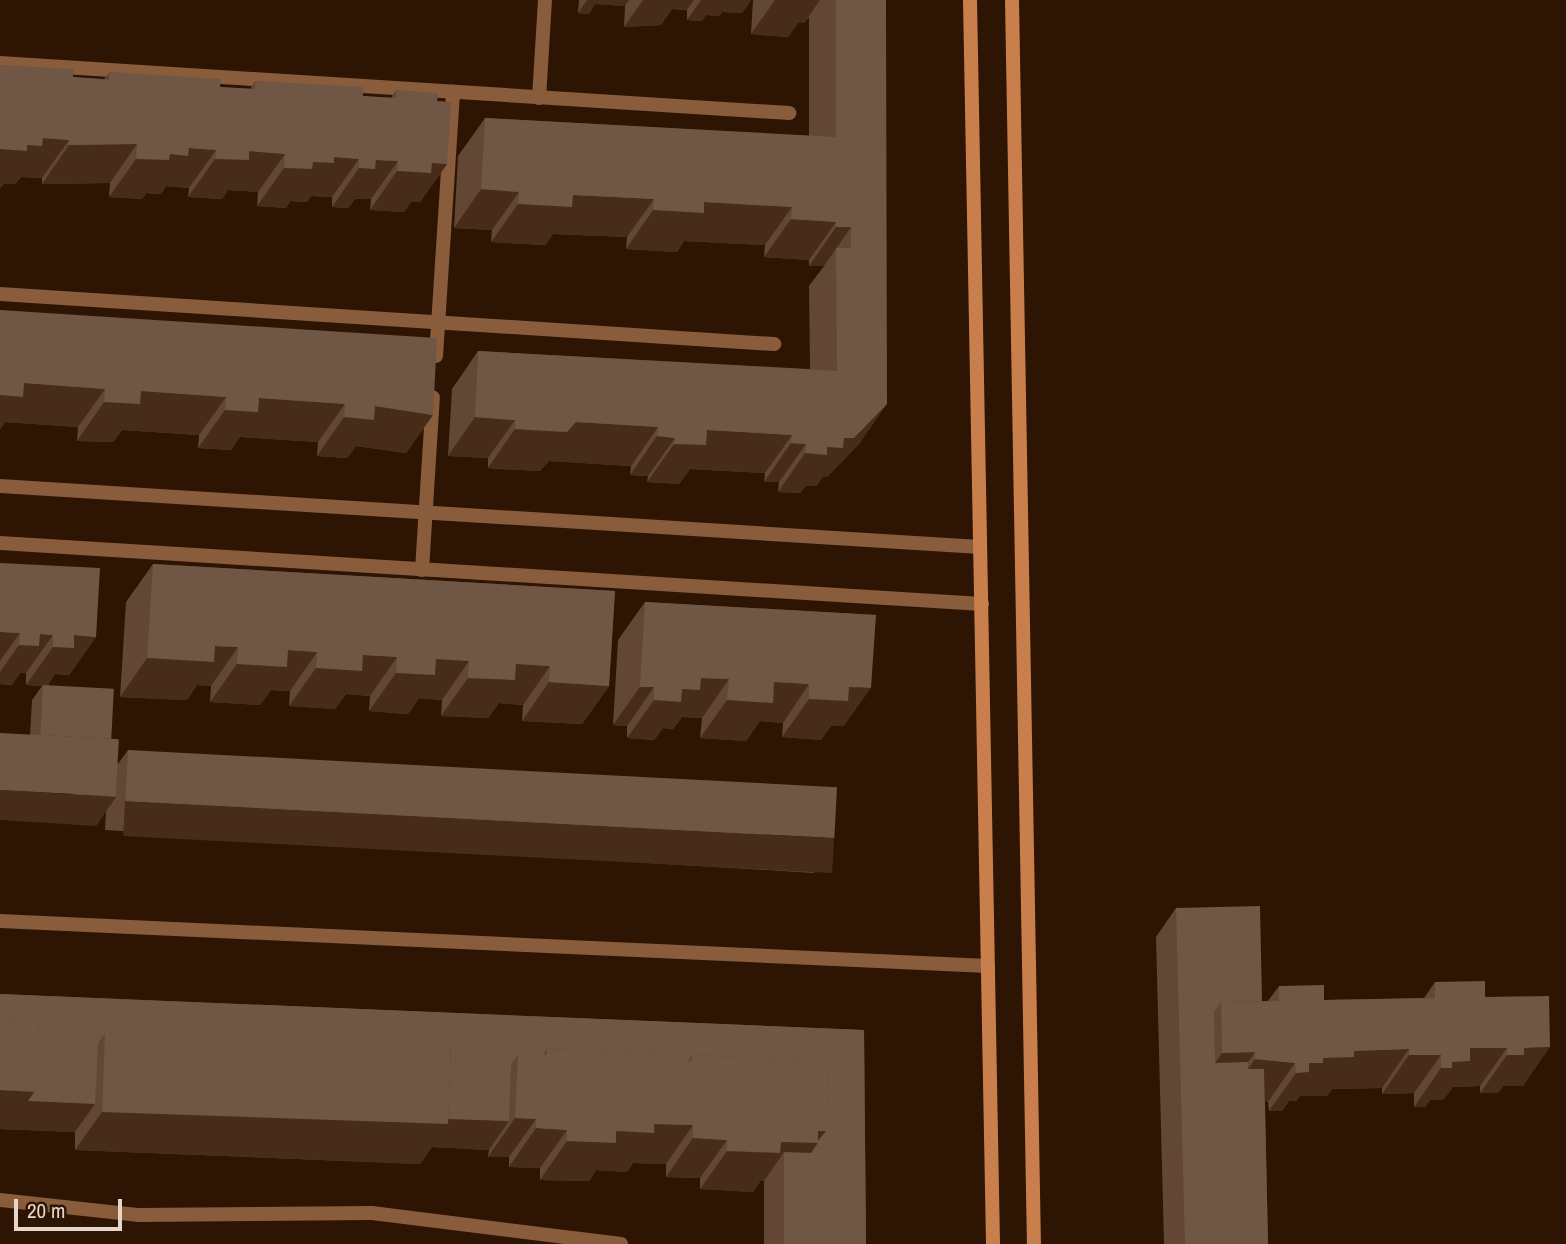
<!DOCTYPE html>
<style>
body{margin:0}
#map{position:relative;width:1566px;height:1244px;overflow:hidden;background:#2d1403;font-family:"Archivo Narrow",sans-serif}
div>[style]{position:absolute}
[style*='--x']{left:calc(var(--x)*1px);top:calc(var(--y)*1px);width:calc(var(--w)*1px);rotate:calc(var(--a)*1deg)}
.lane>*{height:14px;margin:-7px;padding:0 7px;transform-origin:7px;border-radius:7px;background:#895c3c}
.street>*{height:14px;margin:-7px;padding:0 7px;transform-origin:7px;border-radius:7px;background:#895c3c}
.secondary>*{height:14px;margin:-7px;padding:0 7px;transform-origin:7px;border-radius:7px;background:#c97f4b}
.wall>*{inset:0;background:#624734}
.shaded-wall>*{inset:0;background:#472c1a;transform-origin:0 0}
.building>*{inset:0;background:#705644;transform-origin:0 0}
span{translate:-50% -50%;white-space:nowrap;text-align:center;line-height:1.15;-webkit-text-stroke:5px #2d1403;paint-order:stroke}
.scale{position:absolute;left:14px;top:1199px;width:108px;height:32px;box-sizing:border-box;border:4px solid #e7d5ca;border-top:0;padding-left:9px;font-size:21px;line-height:24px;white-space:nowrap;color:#e7d5ca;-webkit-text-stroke:5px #2d1403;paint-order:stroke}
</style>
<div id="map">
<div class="lane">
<i style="--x:0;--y:63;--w:791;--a:3.63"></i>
<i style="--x:539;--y:98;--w:98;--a:-86.5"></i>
<i style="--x:0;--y:294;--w:776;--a:3.7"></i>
<i style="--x:436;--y:356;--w:265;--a:-86.3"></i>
<i style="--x:0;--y:486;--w:982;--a:3.56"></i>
<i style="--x:0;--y:543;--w:984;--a:3.55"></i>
<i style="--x:422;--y:570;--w:173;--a:-86.4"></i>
<i style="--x:0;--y:1200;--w:140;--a:6.2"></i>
<i style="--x:139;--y:1215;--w:233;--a:-0.5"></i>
<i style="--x:372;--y:1213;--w:251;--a:7.1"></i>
</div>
<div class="street">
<i style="--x:0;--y:921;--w:989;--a:2.61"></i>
</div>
<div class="secondary">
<i style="--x:970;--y:0;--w:1244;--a:88.94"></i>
<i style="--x:1012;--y:0;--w:1244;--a:88.99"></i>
</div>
<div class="wall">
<i style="clip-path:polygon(579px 0,751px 0,742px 13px,722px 12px,719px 16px,706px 15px,702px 21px,687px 20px,687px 10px,672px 9px,661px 25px,624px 27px,625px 6px,595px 4px,589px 14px,578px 13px)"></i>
<i style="clip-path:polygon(753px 0,886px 0,860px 443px,827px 477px,823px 477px,816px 486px,806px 486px,800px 493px,778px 492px,779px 482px,764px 482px,765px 473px,690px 469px,679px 484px,647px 482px,648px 476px,630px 475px,631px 466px,549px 461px,540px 471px,501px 469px,488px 468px,488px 458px,448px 456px,452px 389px,478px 351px,810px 369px,809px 286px,824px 266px,809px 266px,809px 260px,764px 257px,765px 245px,684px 241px,677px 252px,626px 249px,627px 237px,553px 234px,545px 245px,491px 242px,492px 230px,454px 228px,458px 156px,485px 118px,809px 136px,809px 17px,804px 23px,798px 23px,788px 37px,751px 34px)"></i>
<i style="clip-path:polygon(110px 72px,220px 87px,250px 89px,255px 81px,363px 96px,391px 98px,396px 90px,437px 101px,447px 164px,420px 202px,411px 202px,404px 212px,370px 210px,371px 199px,355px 199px,348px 208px,332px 207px,332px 197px,311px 196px,307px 202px,290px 201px,286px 208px,257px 206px,258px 192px,228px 190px,222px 199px,188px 197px,189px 188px,166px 186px,161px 194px,146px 193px,142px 199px,109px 197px,110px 183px,42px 184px,42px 178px,21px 177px,15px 184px,4px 184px,73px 77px,104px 79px)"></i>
<i style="clip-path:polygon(0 310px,433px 415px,406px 453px,356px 446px,347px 458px,317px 456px,318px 442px,240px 437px,231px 450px,198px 448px,199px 435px,122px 430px,113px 442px,77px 441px,78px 427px,5px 422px,0 429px)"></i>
<i style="clip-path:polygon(0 563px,96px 637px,69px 675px,55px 674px,48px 685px,111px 739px,118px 764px,128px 750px,834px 844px,814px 873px,105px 830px,106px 811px,96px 826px,30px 735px,32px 700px,42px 686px,26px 685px,26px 673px,20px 673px,12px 685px,0 684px)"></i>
<i style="clip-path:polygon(153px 564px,615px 591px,609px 686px,582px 724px,522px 721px,523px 705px,499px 703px,488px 718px,441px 716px,442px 700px,419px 698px,408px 714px,369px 711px,370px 696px,346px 694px,335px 709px,289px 706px,290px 691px,271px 690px,260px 705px,210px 702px,211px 686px,197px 685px,187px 700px,120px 697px,126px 602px)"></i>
<i style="clip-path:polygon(645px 602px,876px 615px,844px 726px,831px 726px,821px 740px,782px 737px,783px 723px,760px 721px,746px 741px,700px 738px,702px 718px,682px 717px,673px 729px,663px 728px,654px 740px,627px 738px,627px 726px,613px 725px,618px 640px)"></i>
<i style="clip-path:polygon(1176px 908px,1262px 1001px,1268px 1001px,1279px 986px,1324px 1000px,1424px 998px,1435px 982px,1485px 997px,1523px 1086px,1503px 1086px,1498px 1093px,1480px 1093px,1480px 1086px,1453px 1087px,1443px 1100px,1430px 1100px,1425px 1107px,1414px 1107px,1414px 1093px,1382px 1094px,1382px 1088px,1332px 1089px,1327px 1096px,1300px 1096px,1296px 1101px,1289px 1101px,1282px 1111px,1269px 1111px,1268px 1102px,1265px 1101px,1268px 1244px,1164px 1244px,1156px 937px)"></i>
<i style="clip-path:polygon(0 994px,864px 1030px,866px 1244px,764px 1244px,764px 1181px,761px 1180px,753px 1192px,700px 1189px,700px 1178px,666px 1177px,666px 1164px,633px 1163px,627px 1172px,596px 1170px,589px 1181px,540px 1180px,540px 1168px,509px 1167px,509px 1157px,488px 1157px,489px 1150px,432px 1147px,420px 1164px,75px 1150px,75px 1132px,0 1129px)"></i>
</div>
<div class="shaded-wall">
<i style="clip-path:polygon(587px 0,629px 0,625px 6px,595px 4px,589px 14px,578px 13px)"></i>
<i style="clip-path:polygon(643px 0,694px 0,687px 10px,672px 9px,661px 25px,624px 27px)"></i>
<i style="clip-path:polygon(701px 0,751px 0,742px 13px,722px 12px,719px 16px,706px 15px,702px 21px,687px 20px)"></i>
<i style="clip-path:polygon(775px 0,820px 0,804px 23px,798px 23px,788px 37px,751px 34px)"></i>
<i style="clip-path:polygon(43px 138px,69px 140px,42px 178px,21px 177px,15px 184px,4px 184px,0 189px,0 149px,27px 145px)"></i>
<i style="clip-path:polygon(137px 144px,110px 183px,42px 184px,69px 145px)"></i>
<i style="clip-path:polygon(189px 148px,216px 150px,189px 188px,166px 186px,161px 194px,146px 193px,142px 199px,109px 197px,136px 159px,170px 154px)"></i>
<i style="clip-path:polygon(249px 151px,285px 154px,258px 192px,228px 190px,222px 199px,188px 197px,215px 159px)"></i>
<i style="clip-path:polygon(334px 157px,359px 159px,332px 197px,311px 196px,307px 202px,290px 201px,286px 208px,257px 206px,284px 168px)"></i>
<i style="clip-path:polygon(376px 160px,398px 161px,371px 199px,355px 199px,348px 208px,332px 207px,359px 168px)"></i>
<i style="clip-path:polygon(432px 163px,447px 164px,420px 202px,411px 202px,404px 212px,370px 210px,397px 171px)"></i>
<i style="clip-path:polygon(481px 189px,519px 192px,492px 230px,454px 228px)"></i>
<i style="clip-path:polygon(573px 195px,654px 199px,627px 237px,553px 234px,545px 245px,491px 242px,518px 204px)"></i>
<i style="clip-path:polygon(704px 202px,792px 207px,765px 245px,684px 241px,677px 252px,626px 249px,653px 210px)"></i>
<i style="clip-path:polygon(791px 219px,836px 222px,809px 260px,764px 257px)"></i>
<i style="clip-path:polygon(836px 227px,851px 227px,824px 266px,809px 266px)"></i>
<i style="clip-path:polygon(24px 383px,105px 389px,78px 427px,5px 422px,0 429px,0 395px)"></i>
<i style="clip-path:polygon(141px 391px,226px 397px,199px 435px,122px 430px,113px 442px,77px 441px,104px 402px)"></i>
<i style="clip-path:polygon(259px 398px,345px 404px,318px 442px,240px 437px,231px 450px,198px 448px,225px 410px)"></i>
<i style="clip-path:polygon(887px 404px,860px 443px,827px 477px,823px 477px,816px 486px,806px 486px,800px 493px,778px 492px,805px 453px,844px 438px)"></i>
<i style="clip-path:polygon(375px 406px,433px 415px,406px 453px,356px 446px,347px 458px,317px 456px,344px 417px)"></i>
<i style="clip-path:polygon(475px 417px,515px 420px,488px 458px,448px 456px)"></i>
<i style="clip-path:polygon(576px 422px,658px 427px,631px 466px,549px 461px,540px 471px,488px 468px,515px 429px)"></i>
<i style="clip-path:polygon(707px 430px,792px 435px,765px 473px,690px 469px,679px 484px,647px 482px,674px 444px)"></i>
<i style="clip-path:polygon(657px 436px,675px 438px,648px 476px,630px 475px)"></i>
<i style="clip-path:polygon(791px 443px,806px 444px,779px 482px,764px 482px)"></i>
<i style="clip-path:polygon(0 632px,20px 633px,0 661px)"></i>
<i style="clip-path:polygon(40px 634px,53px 635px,26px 673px,20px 673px,12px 685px,0 684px,0 672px,19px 645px)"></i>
<i style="clip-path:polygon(74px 635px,96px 637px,69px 675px,55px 674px,47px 686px,26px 685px,53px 647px)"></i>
<i style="clip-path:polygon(215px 646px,238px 647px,211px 686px,197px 685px,187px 700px,120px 697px,147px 658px)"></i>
<i style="clip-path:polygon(288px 650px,317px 652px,290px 691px,271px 690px,260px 705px,210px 702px,237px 664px)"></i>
<i style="clip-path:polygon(363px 655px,397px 657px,370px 696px,346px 694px,335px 709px,289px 706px,316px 668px)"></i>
<i style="clip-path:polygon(436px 659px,469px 661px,442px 700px,419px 698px,408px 714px,369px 711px,396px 673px)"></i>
<i style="clip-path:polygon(516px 664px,550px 666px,523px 705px,499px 703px,488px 718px,441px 716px,468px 678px)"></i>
<i style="clip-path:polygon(701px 678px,729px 679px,702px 718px,682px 717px,673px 729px,663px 728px,654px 740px,627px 738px,654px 700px,682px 689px)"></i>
<i style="clip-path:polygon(549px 682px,609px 686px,582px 724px,522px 721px)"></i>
<i style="clip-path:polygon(774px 682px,809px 684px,783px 723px,760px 721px,746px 741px,700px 738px,727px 700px)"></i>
<i style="clip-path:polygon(640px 687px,654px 687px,627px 726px,613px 725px)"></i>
<i style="clip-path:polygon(849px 687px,871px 688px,844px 726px,831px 726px,821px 740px,782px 737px,809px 699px)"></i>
<i style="clip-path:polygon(0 790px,116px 797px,96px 826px,0 820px)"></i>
<i style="left:125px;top:801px;width:710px;height:35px;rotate:3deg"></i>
<i style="clip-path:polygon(1550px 1047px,1523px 1086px,1503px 1086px,1498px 1093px,1480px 1093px,1507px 1055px,1524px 1048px)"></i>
<i style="clip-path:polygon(1470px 1048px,1507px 1048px,1480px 1086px,1453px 1087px,1443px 1100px,1430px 1100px,1425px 1107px,1414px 1107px,1441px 1068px)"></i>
<i style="clip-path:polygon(1409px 1049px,1382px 1088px,1332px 1089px,1327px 1096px,1300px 1096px,1296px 1101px,1289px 1101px,1282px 1111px,1269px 1111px,1296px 1073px,1309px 1063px,1323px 1058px,1354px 1051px)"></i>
<i style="clip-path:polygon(1255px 1052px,1228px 1091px,1195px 1092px,1222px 1053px)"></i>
<i style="clip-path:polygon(1409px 1055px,1441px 1055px,1414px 1093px,1382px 1094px)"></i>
<i style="clip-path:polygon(1255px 1059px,1295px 1063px,1268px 1102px,1228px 1098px)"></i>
<i style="clip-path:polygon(0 1090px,35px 1091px,95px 1104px,75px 1132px,0 1129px)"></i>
<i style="clip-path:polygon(102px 1112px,441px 1118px,509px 1121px,489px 1150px,432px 1147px,420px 1164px,75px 1150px)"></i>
<i style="clip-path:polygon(515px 1118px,536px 1119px,509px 1157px,488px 1157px)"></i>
<i style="clip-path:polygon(654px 1124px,693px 1125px,666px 1164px,633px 1163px,627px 1172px,596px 1170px,589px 1181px,540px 1180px,567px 1141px)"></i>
<i style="clip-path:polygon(536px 1128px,567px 1130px,540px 1168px,509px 1167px)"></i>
<i style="clip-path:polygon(818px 1131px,826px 1131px,791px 1182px,784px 1152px,764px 1181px,761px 1180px,753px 1192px,700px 1189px,727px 1151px,781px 1142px)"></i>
<i style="clip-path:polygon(693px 1138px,727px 1140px,700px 1178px,666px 1177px)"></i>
</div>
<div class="building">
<i style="clip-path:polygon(836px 0,886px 0,887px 404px,854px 438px,844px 438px,843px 448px,827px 447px,827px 455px,805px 453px,806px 444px,791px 443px,792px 435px,707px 430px,706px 445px,674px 444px,675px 438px,657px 436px,658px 427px,576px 422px,567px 432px,528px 430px,515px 429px,515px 420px,475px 417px,478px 351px,837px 371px,836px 248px,851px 248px,851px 227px,836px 227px,836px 222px,791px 219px,792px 207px,704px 202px,704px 213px,653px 210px,654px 199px,573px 195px,572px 207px,518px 204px,519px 192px,481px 189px,485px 118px,836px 137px)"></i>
<i style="clip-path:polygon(0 65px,74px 69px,73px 77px,109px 80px,110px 72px,221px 79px,220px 87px,255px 89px,255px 81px,363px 87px,363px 96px,396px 98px,396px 90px,438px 93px,437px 101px,451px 102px,447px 164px,432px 163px,431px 173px,397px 171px,398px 161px,376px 160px,375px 169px,359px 168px,359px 159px,334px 157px,334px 163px,313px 162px,312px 169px,284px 168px,285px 154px,249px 151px,249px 160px,215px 159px,216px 150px,189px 148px,188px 156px,170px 154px,169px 160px,136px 159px,137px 144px,69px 145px,69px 140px,43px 138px,42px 146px,27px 145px,27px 151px,0 149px)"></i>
<i style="clip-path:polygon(0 310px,437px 338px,433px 415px,375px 406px,374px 420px,344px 417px,345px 404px,259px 398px,258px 412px,225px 410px,226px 397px,141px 391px,140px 404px,104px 402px,105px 389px,24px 383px,23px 397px,0 395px)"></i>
<i style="clip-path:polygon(0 563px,100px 568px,96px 637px,74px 635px,74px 648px,53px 647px,53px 635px,40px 634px,39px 646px,19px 645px,20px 633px,0 632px)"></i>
<i style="clip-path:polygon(153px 564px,615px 591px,609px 686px,549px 682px,550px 666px,516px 664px,515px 680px,468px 678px,469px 661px,436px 659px,435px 675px,396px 673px,397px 657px,363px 655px,362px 671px,316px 668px,317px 652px,288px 650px,287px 667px,237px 664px,238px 647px,215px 646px,214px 662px,147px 658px)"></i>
<i style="clip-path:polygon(645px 602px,876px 615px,871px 688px,849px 687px,848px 701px,809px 699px,809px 684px,774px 682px,773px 703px,727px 700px,729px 679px,701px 678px,700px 690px,682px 689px,681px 702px,654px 700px,654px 687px,640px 687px)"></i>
<i style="left:43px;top:685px;width:71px;height:50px;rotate:3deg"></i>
<i style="left:0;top:733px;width:119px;height:57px;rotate:3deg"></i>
<i style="left:128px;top:750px;width:710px;height:51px;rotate:3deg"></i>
<i style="clip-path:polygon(1260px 906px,1262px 1001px,1221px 1002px,1214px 1012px,1215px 1063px,1248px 1062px,1248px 1069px,1264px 1069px,1268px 1244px,1185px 1244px,1176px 908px)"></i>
<i style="clip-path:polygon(1485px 981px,1485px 997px,1549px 996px,1550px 1047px,1524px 1048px,1524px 1055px,1507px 1055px,1507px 1048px,1470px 1048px,1470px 1061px,1452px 1062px,1452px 1068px,1441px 1068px,1441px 1055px,1409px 1055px,1409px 1049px,1354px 1051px,1354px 1057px,1323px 1058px,1323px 1063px,1309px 1063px,1309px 1072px,1296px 1073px,1295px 1063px,1255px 1059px,1255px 1052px,1222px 1053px,1221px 1002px,1279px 1001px,1279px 986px,1324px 985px,1324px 1000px,1435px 998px,1435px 982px)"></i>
<i style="clip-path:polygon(0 994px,864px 1030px,866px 1244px,784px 1244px,784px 1152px,811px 1153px,818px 1143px,818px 1141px,826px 1131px,829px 1068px,810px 1066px,810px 1060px,692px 1055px,688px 1061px,666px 1060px,666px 1053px,547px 1048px,543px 1055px,518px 1054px,511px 1064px,509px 1121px,448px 1119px,451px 1047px,105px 1033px,98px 1043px,95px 1104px,28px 1101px,35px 1091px,39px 1022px,0 1020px)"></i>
<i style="left:0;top:1020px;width:39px;height:70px;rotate:3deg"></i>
<i style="left:105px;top:1033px;width:346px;height:79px;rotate:2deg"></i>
<i style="clip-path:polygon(547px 1048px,666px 1053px,666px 1060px,692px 1061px,692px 1055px,810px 1060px,810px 1066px,829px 1068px,826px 1131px,818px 1131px,818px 1143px,781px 1142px,780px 1153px,727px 1151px,727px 1140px,693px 1138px,693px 1125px,654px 1124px,654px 1133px,616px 1131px,616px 1143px,567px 1141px,567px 1130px,536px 1128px,536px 1119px,515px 1118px,518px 1054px,547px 1055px)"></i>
</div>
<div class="scale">20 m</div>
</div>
